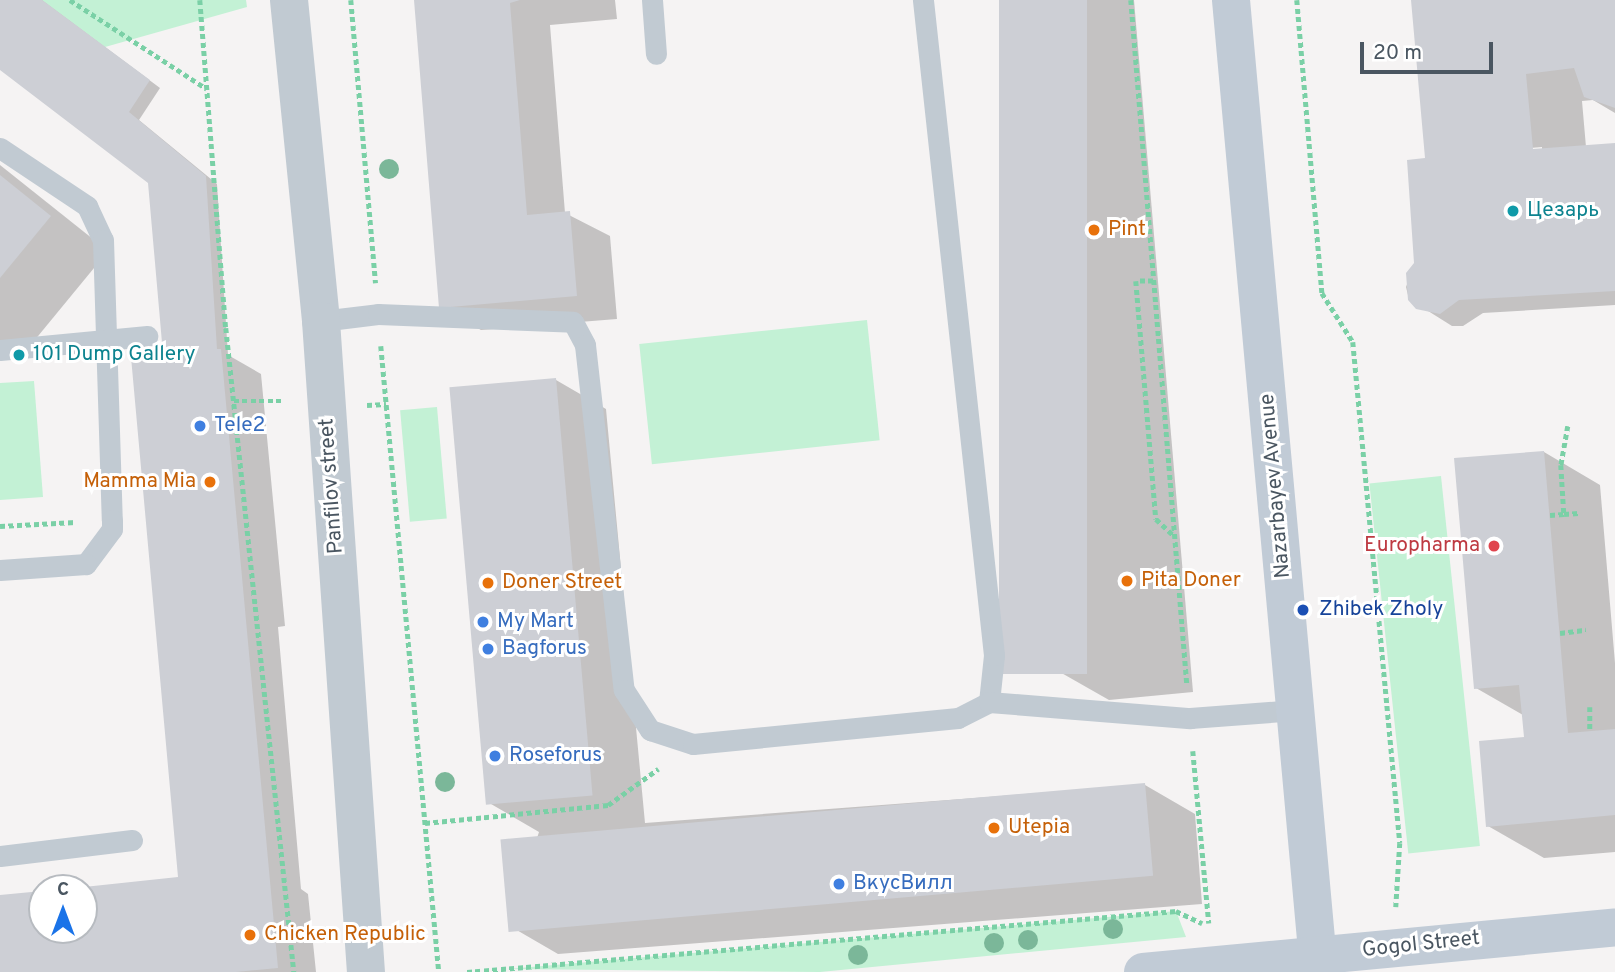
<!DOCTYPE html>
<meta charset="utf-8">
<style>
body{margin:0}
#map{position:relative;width:1615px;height:972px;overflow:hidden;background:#f5f3f3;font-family:Overpass,sans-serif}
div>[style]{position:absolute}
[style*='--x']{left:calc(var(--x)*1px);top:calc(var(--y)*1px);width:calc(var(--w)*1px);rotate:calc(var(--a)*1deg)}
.green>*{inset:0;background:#c3f1d5;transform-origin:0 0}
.shadow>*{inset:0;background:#0003}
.building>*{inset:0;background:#cdcfd5;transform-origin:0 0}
.path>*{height:4.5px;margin-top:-2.25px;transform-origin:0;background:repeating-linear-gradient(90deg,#7ad0a6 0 5px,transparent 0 8.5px)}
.lane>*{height:21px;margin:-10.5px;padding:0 10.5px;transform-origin:10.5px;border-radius:10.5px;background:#c1cad2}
.street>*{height:38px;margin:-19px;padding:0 19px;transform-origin:19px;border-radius:19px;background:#c1cad2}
.secondary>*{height:38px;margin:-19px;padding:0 19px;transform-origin:19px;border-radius:19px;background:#c1cbd6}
.trees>*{width:20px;height:20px;margin:-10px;border-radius:50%;background:#7bb799}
.dots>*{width:19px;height:19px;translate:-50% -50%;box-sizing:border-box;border:4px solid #fff;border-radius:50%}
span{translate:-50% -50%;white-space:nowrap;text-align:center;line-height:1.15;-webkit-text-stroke:6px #fff;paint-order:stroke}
.culture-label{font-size:21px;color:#0d838f}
.left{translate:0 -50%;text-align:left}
.food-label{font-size:21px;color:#c56008}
.right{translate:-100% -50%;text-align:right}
.shop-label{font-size:21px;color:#366cbe}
.street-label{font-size:21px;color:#4a5661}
.health-label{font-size:21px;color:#be3a42}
.transit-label{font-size:21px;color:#164399}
.north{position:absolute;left:28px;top:874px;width:70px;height:70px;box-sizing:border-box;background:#fff;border:2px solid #b7bbc0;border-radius:50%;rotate:0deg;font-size:19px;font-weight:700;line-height:28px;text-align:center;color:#4a5661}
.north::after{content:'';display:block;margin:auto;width:24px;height:32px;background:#1a73e8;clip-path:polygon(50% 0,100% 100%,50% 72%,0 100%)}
.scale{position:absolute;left:1360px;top:42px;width:133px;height:32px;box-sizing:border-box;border:4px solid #4a5661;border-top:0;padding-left:9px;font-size:21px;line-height:24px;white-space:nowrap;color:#4a5661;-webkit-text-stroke:5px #fff;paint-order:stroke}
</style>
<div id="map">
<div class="green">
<i style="clip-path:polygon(42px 0,246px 0,247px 7px,105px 47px)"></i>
<i style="left:867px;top:320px;width:121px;height:229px;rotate:84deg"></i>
<i style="clip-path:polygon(34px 381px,43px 497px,0 500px,0 383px)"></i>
<i style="left:437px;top:407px;width:112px;height:37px;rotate:85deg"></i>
<i style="left:1441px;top:476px;width:372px;height:72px;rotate:84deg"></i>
<i style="clip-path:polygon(1176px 911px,1186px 937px,820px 972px,508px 969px)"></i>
</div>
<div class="shadow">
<i style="clip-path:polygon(0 0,42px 0,160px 88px,139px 120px,217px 184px,228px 355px,261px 374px,285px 626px,278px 627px,301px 889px,308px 894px,316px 972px,0 972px,0 897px,42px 893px,42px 930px,84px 930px,84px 889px,183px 879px,169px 356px,150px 182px,0 68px)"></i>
<i style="clip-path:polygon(415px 0,615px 0,617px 19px,550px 25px,565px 213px,610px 236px,617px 319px,481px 330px,440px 307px)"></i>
<i style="clip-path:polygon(1001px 0,1134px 0,1193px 692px,1109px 700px,1058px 671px)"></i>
<i style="clip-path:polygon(evenodd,1413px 0,1615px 0,1615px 113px,1593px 100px,1582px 101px,1586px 147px,1615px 145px,1615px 305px,1483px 313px,1463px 326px,1452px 326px,1409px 299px,1406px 287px,1415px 263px,1427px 160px,1413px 0,1542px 147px,1542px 150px,1477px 152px,1542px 147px)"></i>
<i style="clip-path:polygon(0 165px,108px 251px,20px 358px,0 346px)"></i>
<i style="clip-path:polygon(556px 380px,606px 409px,645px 823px,1145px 785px,1195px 814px,1202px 904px,558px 954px,508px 925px,539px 832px,491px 804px)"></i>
<i style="clip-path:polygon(1544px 452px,1600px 485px,1615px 663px,1615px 852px,1544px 858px,1488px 826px,1525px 739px,1523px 715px,1476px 688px)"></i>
</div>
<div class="building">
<i style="clip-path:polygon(0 0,42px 0,150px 80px,129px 112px,206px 176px,217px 349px,221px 349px,278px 968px,236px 972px,0 972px,0 895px,42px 891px,42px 930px,84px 930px,84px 887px,178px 877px,131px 357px,163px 354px,148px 183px,0 70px)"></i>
<i style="clip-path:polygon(414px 0,520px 0,510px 3px,527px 215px,570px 211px,577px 296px,439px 308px)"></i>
<i style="left:999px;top:0;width:88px;height:674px"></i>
<i style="clip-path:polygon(1411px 0,1615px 0,1615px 108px,1584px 97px,1574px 68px,1526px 74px,1533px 149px,1615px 143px,1615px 291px,1459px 300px,1440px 314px,1416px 309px,1408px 300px,1406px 273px,1414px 263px,1407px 160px,1425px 158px)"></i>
<i style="clip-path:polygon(0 175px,51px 216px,0 278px)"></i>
<i style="left:556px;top:378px;width:419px;height:107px;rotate:85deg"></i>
<i style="clip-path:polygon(1544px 451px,1568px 733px,1615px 729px,1615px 815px,1486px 827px,1479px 741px,1524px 737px,1519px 685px,1474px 689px,1454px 458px)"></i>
<i style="left:1145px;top:783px;width:93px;height:647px;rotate:85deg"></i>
</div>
<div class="path">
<i style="--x:70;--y:0;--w:163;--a:33"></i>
<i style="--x:200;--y:0;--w:329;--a:85.5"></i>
<i style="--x:226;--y:328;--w:648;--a:83.97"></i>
<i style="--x:351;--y:0;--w:284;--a:85"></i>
<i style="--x:1131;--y:0;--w:686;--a:85.32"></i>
<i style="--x:1297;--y:0;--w:294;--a:85.1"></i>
<i style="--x:1322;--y:293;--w:58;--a:57.7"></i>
<i style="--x:1353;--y:342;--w:503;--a:84.64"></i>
<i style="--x:1400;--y:843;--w:64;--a:93.6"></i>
<i style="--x:1153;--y:281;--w:17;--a:180"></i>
<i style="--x:1136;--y:281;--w:239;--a:85.2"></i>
<i style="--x:1156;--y:519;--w:25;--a:43"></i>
<i style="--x:381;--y:346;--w:629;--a:84.71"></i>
<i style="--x:234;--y:401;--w:48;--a:0"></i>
<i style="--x:367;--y:405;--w:19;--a:-3"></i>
<i style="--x:1568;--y:426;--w:40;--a:100"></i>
<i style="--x:1561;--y:465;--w:49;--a:86.5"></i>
<i style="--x:1564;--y:514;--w:15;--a:-4"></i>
<i style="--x:1550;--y:515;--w:14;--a:-4"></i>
<i style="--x:0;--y:526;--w:76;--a:-3"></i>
<i style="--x:1560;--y:633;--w:26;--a:-7"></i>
<i style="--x:1590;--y:707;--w:24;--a:90"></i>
<i style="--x:1193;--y:751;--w:173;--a:84.7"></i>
<i style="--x:425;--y:823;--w:184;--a:-5.6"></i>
<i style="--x:608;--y:805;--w:62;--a:-35.8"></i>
<i style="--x:467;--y:972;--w:712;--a:-4.92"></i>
<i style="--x:1176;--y:911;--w:29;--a:25"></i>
</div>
<div class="lane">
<i style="--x:652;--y:0;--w:54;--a:85.8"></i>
<i style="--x:0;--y:148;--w:105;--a:33.7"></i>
<i style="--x:87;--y:206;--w:38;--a:65"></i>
<i style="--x:103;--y:240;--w:280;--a:88.2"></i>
<i style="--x:112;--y:520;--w:9;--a:90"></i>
<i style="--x:112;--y:529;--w:44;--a:126.6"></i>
<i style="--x:86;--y:564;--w:86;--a:176"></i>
<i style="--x:321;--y:321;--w:57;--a:-7"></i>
<i style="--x:378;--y:314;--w:195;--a:2.3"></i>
<i style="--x:573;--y:322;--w:26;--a:62"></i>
<i style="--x:585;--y:345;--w:347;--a:83.6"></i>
<i style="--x:624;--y:690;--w:48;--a:57"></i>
<i style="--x:650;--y:730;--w:45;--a:18"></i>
<i style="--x:693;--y:744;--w:266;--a:-5.6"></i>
<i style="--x:958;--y:718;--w:35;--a:-27"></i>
<i style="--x:989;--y:702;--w:47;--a:-83.9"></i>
<i style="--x:994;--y:655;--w:659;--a:-96.19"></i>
<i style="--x:0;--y:350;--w:148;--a:-5.4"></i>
<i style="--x:989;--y:702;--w:202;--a:4.6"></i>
<i style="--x:1190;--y:718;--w:106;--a:-4.3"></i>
<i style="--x:0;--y:856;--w:133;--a:-6.9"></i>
</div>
<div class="street">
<i style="--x:289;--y:0;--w:323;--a:84.3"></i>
<i style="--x:321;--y:321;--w:653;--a:86.05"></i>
</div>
<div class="secondary">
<i style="--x:1231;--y:0;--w:976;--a:84.83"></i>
<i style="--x:1143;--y:972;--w:474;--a:-5.4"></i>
</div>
<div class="trees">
<i style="left:389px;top:169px"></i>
<i style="left:445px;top:782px"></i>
<i style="left:1113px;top:929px"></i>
<i style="left:1028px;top:940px"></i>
<i style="left:994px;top:943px"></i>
<i style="left:858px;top:955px"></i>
</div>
<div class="dots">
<i style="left:1513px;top:211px;background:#0f9aa8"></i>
<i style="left:1094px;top:230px;background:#e8710a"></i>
<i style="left:19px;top:355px;background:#0f9aa8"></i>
<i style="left:200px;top:426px;background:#3f7fe0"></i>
<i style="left:210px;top:482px;background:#e8710a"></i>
<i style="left:1494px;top:546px;background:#e0444e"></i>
<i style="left:1127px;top:581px;background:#e8710a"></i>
<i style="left:488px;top:583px;background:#e8710a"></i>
<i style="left:1303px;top:610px;background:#1a4fb4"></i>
<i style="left:483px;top:622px;background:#3f7fe0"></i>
<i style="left:488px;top:649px;background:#3f7fe0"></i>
<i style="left:495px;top:756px;background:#3f7fe0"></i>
<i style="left:994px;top:828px;background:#e8710a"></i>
<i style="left:839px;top:884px;background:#3f7fe0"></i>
<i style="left:250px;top:935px;background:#e8710a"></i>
</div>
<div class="culture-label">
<span class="left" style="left:1527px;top:211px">Цезарь</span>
<span class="left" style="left:33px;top:355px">101 Dump Gallery</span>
</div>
<div class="food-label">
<span class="left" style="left:1108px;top:230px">Pint</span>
<span class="right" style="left:196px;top:482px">Mamma Mia</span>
<span class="left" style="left:1141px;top:581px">Pita Doner</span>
<span class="left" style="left:502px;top:583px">Doner Street</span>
<span class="left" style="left:1008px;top:828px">Utepia</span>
<span class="left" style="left:264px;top:935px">Chicken Republic</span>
</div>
<div class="shop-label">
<span class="left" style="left:214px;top:426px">Tele2</span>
<span class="left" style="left:497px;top:622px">My Mart</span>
<span class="left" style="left:502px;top:649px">Bagforus</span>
<span class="left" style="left:509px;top:756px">Roseforus</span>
<span class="left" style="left:853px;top:884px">ВкусВилл</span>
</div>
<div class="street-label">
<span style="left:332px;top:486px;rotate:-94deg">Panfilov street</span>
<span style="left:1276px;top:486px;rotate:-95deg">Nazarbayev Avenue</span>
<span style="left:1421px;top:945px;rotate:-6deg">Gogol Street</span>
</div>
<div class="health-label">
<span class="right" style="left:1480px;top:546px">Europharma</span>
</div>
<div class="transit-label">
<span class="left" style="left:1319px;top:610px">Zhibek Zholy</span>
</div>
<div class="north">С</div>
<div class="scale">20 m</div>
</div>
